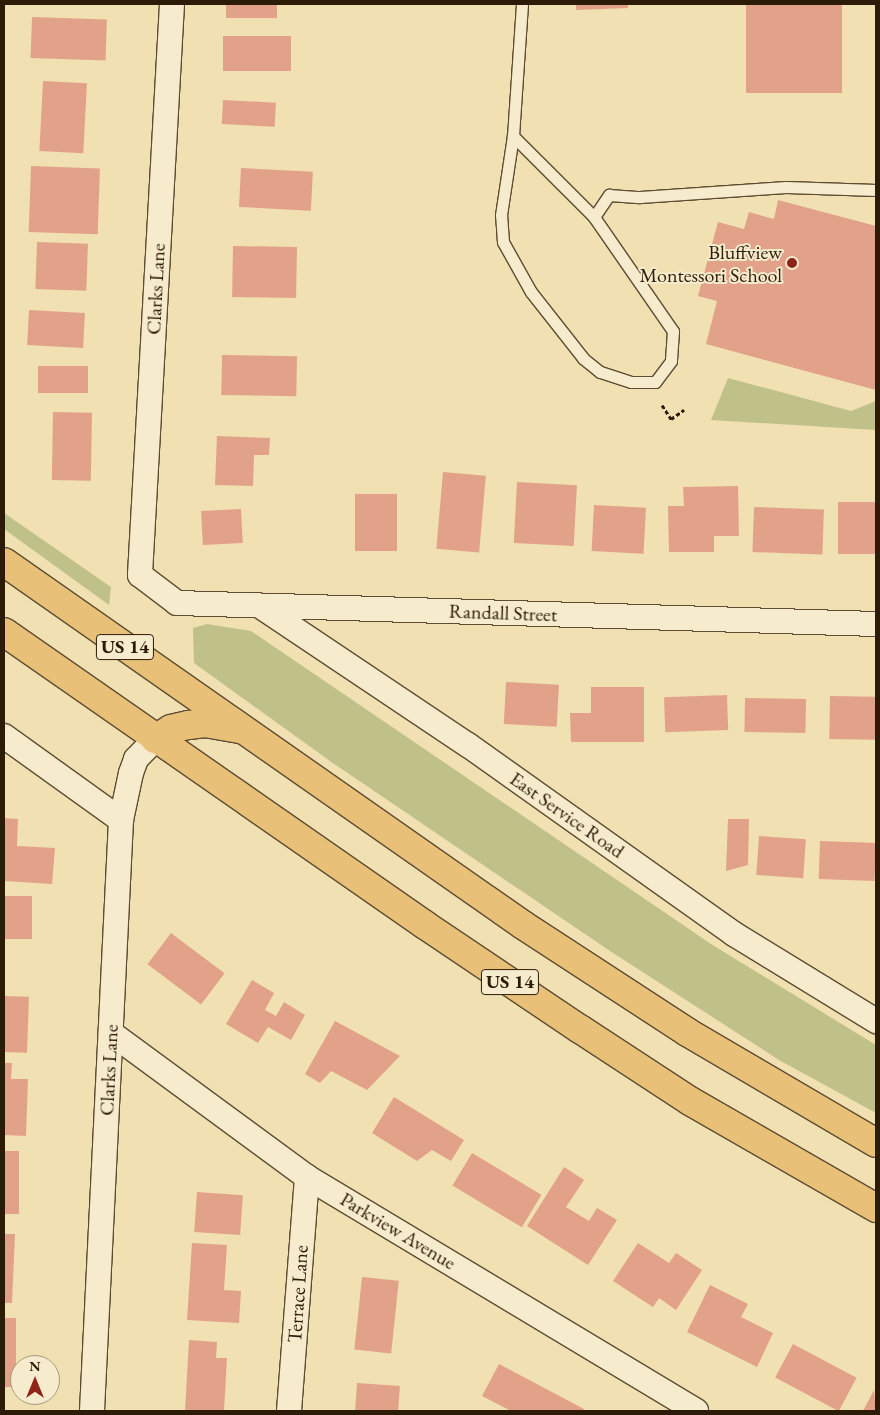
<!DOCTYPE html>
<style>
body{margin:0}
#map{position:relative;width:880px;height:1415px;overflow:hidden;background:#f1e0b1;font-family:"EB Garamond",serif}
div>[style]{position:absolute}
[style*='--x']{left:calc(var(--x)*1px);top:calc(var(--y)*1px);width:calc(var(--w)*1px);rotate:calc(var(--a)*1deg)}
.green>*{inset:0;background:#bfc188}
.building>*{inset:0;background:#e2a28a;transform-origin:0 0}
.path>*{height:3px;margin-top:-1.5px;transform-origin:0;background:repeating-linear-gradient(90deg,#2c1b07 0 4px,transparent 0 6.5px)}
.roads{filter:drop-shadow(1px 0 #5d4c32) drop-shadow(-1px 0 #5d4c32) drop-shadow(0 1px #5d4c32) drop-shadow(0 -1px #5d4c32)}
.lane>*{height:11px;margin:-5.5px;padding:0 5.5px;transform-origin:5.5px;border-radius:5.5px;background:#f6ebcc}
.street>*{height:24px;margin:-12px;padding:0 12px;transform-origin:12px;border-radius:12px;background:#f6ebcc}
.highway>*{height:28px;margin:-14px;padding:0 14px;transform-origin:14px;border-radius:14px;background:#e8c078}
.dots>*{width:14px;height:14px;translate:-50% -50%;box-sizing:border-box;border:2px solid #f6ebcc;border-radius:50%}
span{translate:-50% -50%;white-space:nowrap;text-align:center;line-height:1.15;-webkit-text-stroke:4px #f6ebcc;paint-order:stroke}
.shield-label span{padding:1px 4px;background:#f6ebcc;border:1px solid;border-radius:4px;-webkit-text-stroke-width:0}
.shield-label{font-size:19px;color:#2c1b07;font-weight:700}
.poi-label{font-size:20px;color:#2c1b07}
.right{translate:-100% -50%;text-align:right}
.street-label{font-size:20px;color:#2c1b07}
.frame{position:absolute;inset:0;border:5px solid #2c1b07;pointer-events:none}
.north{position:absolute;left:10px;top:1355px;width:50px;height:50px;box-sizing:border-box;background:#f6ebcc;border:1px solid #a5987d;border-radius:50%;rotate:0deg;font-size:14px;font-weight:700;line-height:20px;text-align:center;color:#2c1b07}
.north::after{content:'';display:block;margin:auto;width:18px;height:22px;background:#8f2418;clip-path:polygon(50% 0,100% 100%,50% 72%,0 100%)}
</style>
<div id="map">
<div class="green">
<i style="clip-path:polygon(728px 378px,851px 411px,876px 401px,876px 430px,711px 420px)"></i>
<i style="clip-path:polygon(4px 513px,111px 587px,109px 605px,4px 529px)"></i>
<i style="clip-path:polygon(207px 624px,251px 631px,711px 944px,876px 1045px,876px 1113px,779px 1060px,610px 951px,330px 761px,194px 663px,193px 628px)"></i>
</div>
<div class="building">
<i style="left:226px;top:4px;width:51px;height:14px"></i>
<i style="clip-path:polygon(576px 4px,628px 4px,628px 8px,576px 10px)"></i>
<i style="left:746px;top:4px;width:96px;height:89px"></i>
<i style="left:32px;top:17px;width:75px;height:41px;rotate:2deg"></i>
<i style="left:291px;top:36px;width:35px;height:68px;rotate:90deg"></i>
<i style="left:43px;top:81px;width:44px;height:70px;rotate:3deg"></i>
<i style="left:223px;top:100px;width:53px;height:24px;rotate:3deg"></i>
<i style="left:31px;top:166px;width:69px;height:66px;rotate:2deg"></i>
<i style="left:241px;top:168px;width:72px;height:39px;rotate:3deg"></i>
<i style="clip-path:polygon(778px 200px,876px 226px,876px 390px,706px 344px,717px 301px,698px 296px,718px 222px,744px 229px,749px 212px,774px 219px)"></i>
<i style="left:37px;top:242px;width:51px;height:47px;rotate:2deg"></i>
<i style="left:233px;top:246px;width:64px;height:51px;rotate:1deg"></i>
<i style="left:29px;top:310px;width:56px;height:35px;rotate:3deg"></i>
<i style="left:222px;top:355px;width:75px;height:40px;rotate:1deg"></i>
<i style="left:38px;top:366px;width:50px;height:27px"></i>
<i style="left:53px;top:412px;width:39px;height:68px;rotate:1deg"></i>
<i style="clip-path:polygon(217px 436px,270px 438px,269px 455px,254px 455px,253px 486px,215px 485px)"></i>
<i style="left:443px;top:472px;width:43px;height:77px;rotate:5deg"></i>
<i style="left:517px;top:482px;width:60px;height:61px;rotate:3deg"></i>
<i style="clip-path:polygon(738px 486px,739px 536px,714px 536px,714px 552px,669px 552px,668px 506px,684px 506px,683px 487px)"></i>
<i style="left:355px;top:494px;width:42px;height:57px"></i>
<i style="left:838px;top:502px;width:38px;height:52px"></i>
<i style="left:594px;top:505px;width:52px;height:46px;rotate:3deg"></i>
<i style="left:754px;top:507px;width:70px;height:45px;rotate:2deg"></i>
<i style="left:241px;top:509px;width:34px;height:40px;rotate:87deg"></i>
<i style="left:506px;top:682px;width:53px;height:42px;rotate:3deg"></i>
<i style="clip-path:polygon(591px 687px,644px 687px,644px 742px,571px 742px,570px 713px,591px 713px)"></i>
<i style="left:727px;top:695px;width:35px;height:63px;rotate:88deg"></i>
<i style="left:830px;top:696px;width:46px;height:43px;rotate:1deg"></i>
<i style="left:745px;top:698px;width:61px;height:34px;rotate:1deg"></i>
<i style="clip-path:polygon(4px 818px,18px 819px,17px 846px,55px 848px,52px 884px,4px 881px)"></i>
<i style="clip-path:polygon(728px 819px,749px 819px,748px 865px,726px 871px)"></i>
<i style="left:759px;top:836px;width:47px;height:39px;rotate:4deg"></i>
<i style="left:820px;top:841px;width:56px;height:38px;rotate:2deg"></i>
<i style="left:4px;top:896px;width:28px;height:43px"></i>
<i style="left:171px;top:933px;width:67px;height:39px;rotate:37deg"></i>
<i style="clip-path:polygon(252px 980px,274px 993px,265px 1010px,276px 1016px,284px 1002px,305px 1015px,291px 1040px,268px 1027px,258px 1043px,226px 1024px)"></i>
<i style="left:4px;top:996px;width:25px;height:56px;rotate:2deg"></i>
<i style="clip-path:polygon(335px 1021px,400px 1056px,367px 1090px,331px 1071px,320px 1083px,305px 1074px)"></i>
<i style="clip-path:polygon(4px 1063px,12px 1063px,11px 1079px,28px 1079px,26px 1136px,4px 1135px)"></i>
<i style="clip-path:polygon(394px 1097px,464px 1140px,451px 1161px,432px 1150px,417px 1161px,372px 1133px)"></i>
<i style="left:4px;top:1151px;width:15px;height:63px"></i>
<i style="left:472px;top:1153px;width:81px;height:38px;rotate:31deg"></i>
<i style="clip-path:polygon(564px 1167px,584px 1180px,566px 1207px,589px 1221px,597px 1208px,617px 1220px,588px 1265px,527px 1226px)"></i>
<i style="left:197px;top:1192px;width:46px;height:40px;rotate:4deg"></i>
<i style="clip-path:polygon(4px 1234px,15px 1234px,12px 1303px,4px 1303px)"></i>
<i style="clip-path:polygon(192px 1243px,227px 1245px,224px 1290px,241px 1291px,239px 1323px,187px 1320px)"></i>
<i style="clip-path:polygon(638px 1243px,669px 1263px,676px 1253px,702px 1270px,676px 1310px,659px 1298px,653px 1307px,613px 1281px)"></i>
<i style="left:362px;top:1277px;width:37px;height:73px;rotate:6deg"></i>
<i style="clip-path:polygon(710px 1285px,748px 1304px,741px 1317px,773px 1333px,757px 1367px,687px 1332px)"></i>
<i style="left:4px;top:1318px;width:12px;height:69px"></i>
<i style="clip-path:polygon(189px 1340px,217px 1342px,216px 1358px,227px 1358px,224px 1411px,185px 1411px)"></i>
<i style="left:793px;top:1344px;width:72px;height:38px;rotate:28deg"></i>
<i style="clip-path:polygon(499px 1364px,584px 1409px,583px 1411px,511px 1411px,482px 1396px)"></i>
<i style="left:357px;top:1383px;width:43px;height:28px;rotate:4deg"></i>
<i style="clip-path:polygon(874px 1390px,876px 1411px,863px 1411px)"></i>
</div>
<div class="path">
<i style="--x:662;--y:405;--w:17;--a:57"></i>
<i style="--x:671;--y:419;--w:16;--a:-35"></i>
</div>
<div class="roads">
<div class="lane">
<i style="--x:513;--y:136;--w:115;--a:45"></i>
<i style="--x:594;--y:217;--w:139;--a:55.3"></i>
<i style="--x:673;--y:331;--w:30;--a:94"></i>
<i style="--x:671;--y:361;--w:26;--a:127"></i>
<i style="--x:655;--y:382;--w:24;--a:180"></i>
<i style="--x:631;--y:382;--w:33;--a:-162"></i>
<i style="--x:600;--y:372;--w:22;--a:-141"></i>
<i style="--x:583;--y:358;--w:84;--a:-128.2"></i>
<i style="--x:531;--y:292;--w:57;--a:-119.2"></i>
<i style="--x:503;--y:242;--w:27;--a:-94"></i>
<i style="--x:501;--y:215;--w:80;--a:-81.4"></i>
<i style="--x:513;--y:136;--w:132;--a:-86.1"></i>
<i style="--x:594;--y:217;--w:27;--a:-56"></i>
<i style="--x:609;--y:195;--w:31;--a:4"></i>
<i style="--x:640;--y:197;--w:146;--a:-3.9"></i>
<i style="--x:786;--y:187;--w:90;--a:1.9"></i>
</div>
<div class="street">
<i style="--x:172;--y:4;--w:572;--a:93.21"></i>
<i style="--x:140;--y:575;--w:46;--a:37.1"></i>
<i style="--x:177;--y:603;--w:699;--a:1.72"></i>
<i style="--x:260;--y:606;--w:250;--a:33.8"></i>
<i style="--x:468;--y:745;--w:326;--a:35.4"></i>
<i style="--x:734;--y:934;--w:167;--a:31.5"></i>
<i style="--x:4;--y:736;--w:144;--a:35.7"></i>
<i style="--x:111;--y:1033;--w:243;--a:36.3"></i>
<i style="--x:307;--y:1177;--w:454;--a:31"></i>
<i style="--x:92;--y:1411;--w:592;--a:-87.19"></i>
<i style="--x:121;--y:820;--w:48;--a:-78"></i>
<i style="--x:131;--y:773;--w:15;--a:-70"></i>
<i style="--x:136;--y:759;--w:28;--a:-46"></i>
<i style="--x:289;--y:1411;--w:235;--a:-85.6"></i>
</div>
<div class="highway">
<i style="--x:4;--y:562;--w:633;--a:34.97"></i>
<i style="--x:523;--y:925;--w:196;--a:33.1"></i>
<i style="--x:687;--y:1032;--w:219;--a:30.4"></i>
<i style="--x:4;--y:632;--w:513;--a:34.84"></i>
<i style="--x:425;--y:925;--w:187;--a:33.9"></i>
<i style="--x:580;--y:1029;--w:131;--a:33.2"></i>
<i style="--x:690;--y:1101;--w:215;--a:29.9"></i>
<i style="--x:155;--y:739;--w:19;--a:-32"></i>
<i style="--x:171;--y:729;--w:18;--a:-13"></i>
<i style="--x:189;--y:725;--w:16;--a:-7"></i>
<i style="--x:205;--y:723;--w:35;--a:10"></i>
</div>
</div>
<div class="dots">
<i style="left:792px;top:263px;background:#8f2418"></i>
</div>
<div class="shield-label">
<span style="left:125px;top:647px">US 14</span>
<span style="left:510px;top:982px">US 14</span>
</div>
<div class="poi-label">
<span class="right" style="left:782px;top:264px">Bluffview<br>Montessori School</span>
</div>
<div class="street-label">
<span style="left:156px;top:289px;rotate:-87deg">Clarks Lane</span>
<span style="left:503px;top:613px;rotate:2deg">Randall Street</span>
<span style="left:567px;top:815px;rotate:35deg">East Service Road</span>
<span style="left:109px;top:1070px;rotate:-87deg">Clarks Lane</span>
<span style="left:398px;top:1231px;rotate:31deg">Parkview Avenue</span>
<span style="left:298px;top:1294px;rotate:-86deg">Terrace Lane</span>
</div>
<div class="frame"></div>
<div class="north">N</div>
</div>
